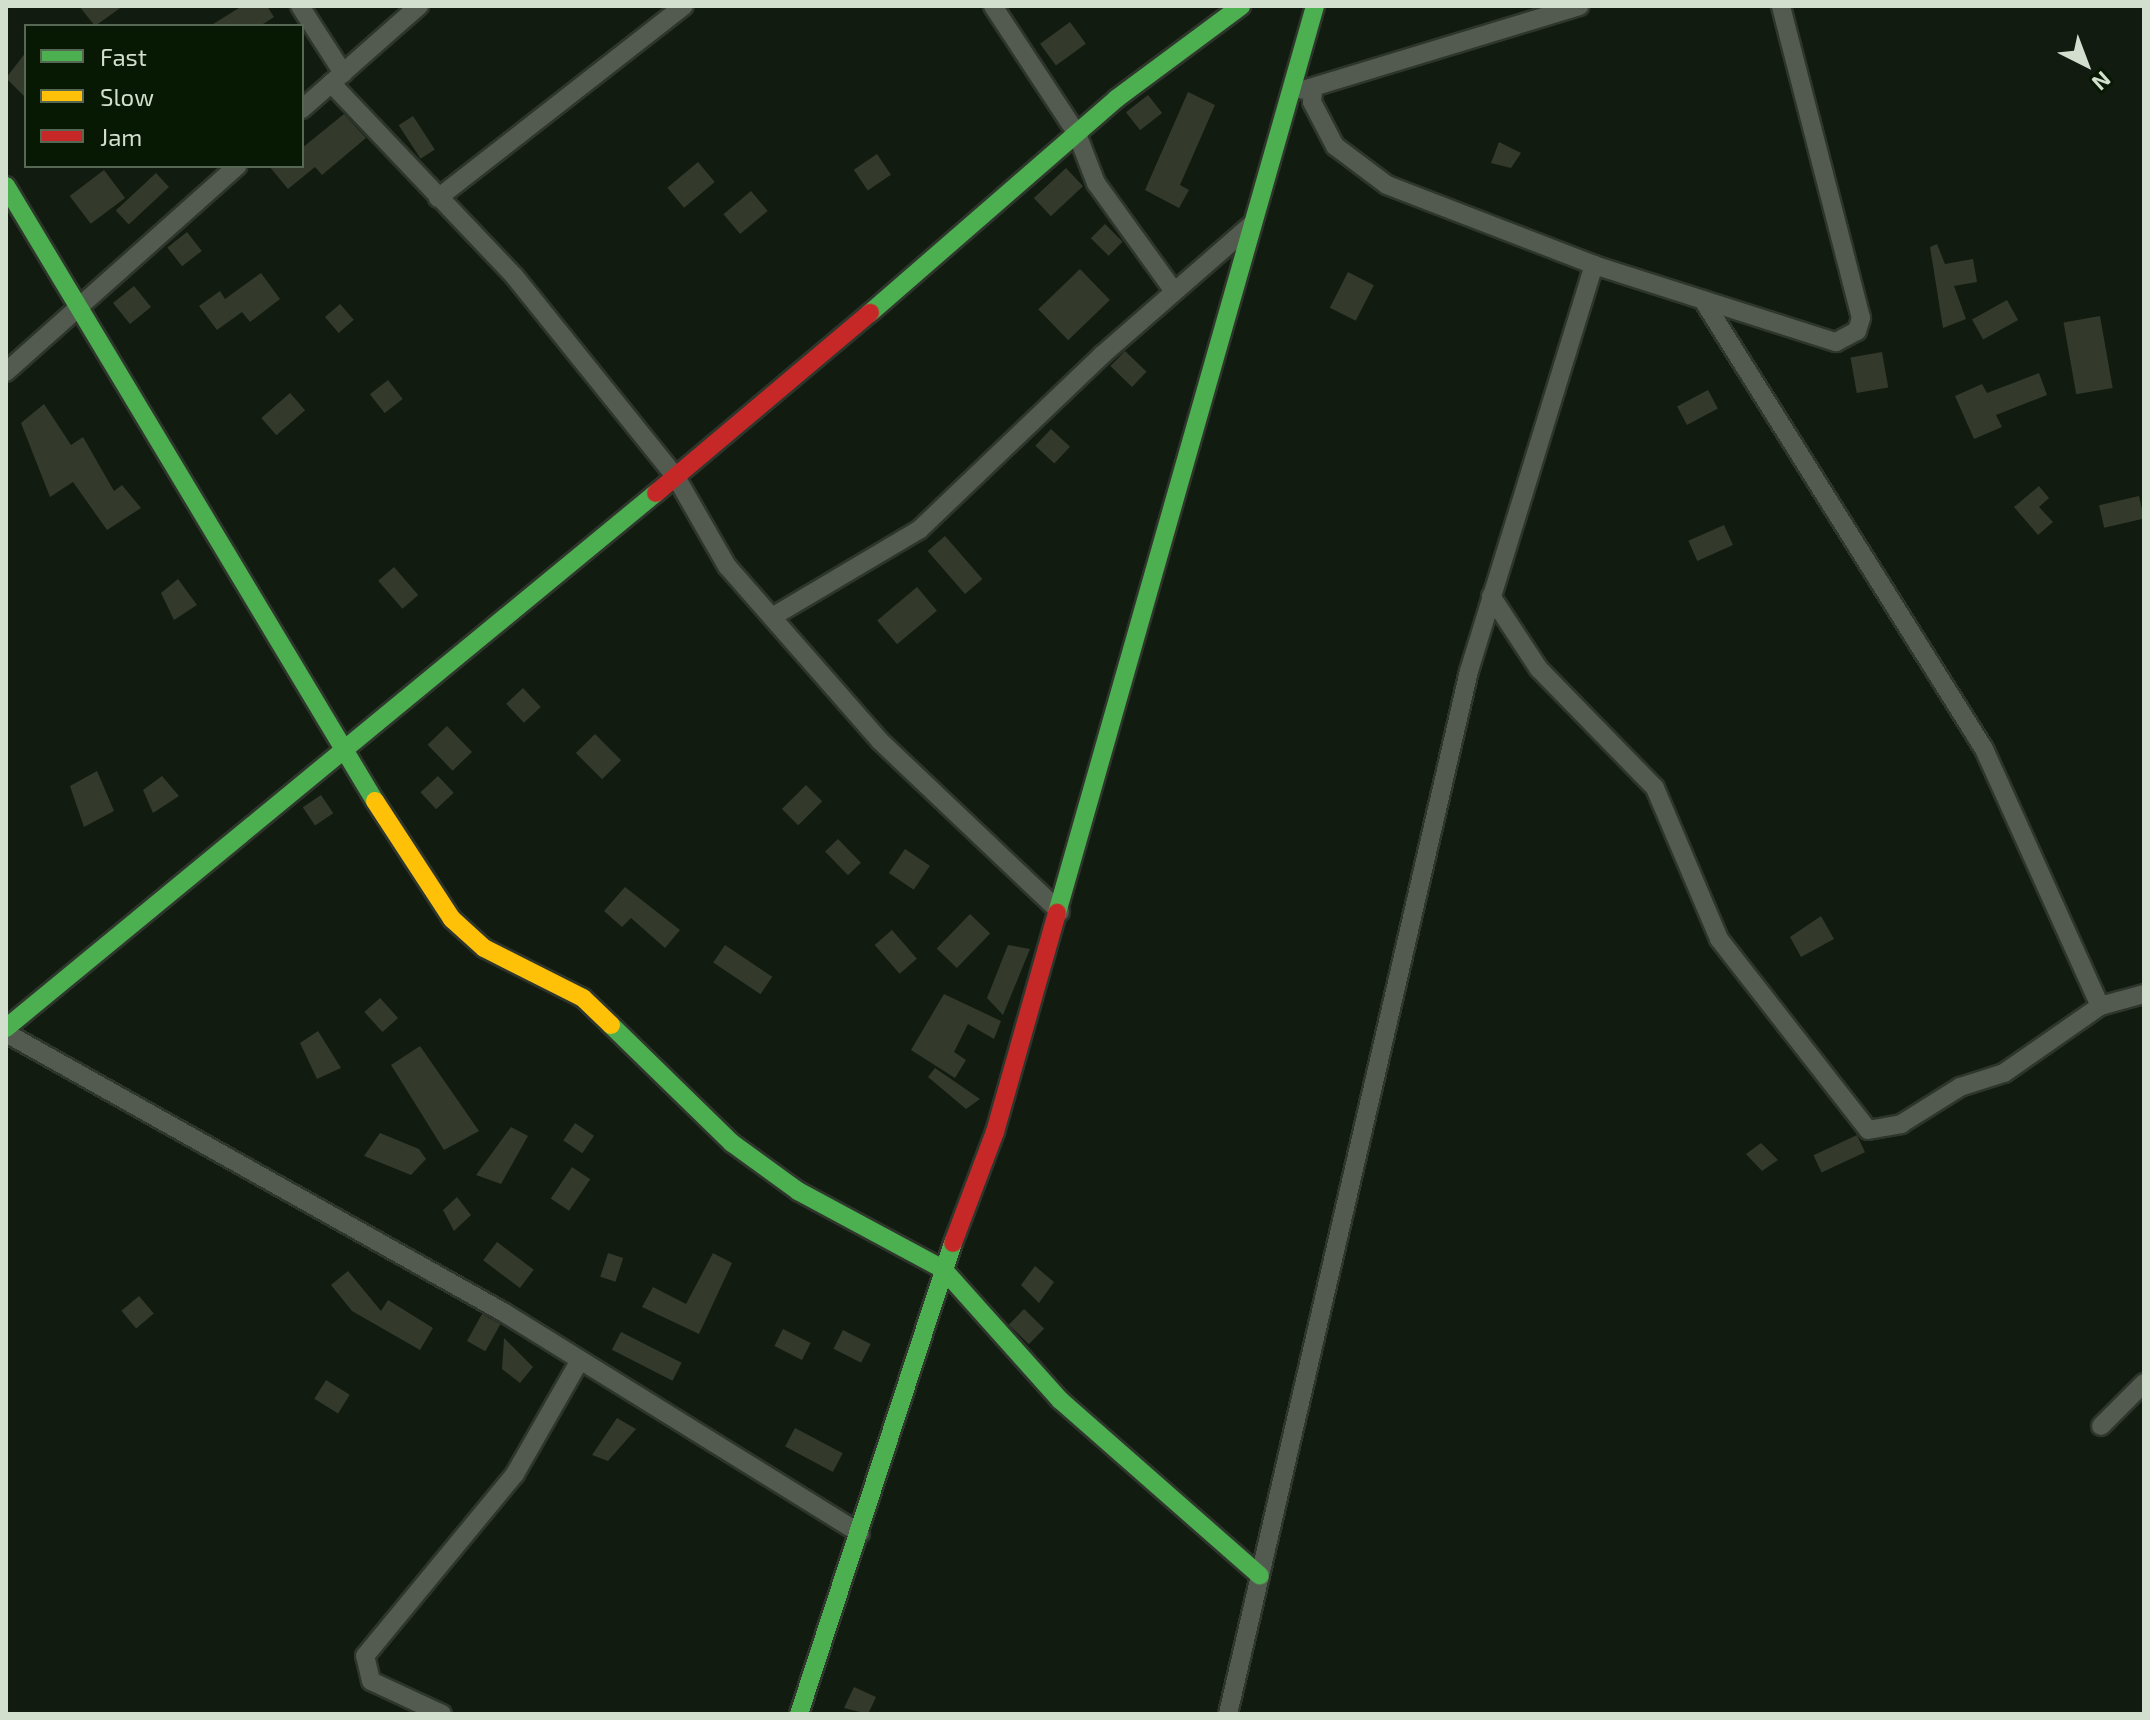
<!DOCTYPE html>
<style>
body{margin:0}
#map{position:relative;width:2150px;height:1720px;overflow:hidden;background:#121b0f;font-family:"Exo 2",sans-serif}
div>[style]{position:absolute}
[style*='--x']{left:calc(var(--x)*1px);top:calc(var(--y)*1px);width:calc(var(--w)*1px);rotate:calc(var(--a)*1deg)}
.building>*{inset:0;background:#33392b;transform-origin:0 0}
.roads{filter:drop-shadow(2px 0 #2e352c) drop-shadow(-2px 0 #2e352c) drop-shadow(0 2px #2e352c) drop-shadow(0 -2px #2e352c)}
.street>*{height:18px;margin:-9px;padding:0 9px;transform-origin:9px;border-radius:9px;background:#535b51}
.fast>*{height:18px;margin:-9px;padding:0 9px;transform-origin:9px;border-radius:9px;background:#4caf50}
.slow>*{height:18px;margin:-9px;padding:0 9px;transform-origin:9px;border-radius:9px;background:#ffc107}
.jam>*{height:18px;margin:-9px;padding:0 9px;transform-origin:9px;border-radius:9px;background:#c62828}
span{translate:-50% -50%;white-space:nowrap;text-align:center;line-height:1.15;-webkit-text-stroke:6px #071803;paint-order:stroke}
.frame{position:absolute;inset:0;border:8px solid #d2dece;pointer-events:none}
.legend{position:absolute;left:24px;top:24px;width:280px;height:144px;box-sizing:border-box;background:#071803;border:2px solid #586754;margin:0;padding:10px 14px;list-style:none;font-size:24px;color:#d2dece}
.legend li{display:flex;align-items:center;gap:16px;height:40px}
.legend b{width:40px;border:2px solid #586754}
.north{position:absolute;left:2046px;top:24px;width:80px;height:80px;-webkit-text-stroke:6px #071803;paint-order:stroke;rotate:138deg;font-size:22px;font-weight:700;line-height:32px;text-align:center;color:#d2dece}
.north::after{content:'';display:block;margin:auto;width:28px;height:36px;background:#d2dece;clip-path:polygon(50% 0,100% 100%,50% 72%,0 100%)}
</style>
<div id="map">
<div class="building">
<i style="clip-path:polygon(79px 6px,123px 6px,95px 26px)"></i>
<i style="clip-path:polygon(242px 6px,267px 6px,274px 17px,260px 26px,210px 26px)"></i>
<i style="left:1070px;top:22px;width:27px;height:37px;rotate:54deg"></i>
<i style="clip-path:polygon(26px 52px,26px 98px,6px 78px)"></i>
<i style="clip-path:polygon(1188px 92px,1215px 105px,1180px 185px,1189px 190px,1179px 208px,1145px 190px)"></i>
<i style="left:1148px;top:95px;width:23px;height:28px;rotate:52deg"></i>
<i style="clip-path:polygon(344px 114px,366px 138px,322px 175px,315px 167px,288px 189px,269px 166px,302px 166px,302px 148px)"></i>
<i style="left:413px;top:116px;width:40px;height:17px;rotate:57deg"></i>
<i style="clip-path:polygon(1499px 142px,1521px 153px,1511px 168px,1491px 163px)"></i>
<i style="left:877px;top:154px;width:25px;height:28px;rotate:56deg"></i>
<i style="left:698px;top:162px;width:26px;height:40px;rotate:50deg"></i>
<i style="left:1066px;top:168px;width:25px;height:44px;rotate:47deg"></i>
<i style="left:104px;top:170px;width:35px;height:43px;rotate:53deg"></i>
<i style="left:156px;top:173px;width:19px;height:55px;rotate:47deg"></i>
<i style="left:751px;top:191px;width:26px;height:36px;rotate:50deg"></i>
<i style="left:1105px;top:224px;width:25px;height:20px;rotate:45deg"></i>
<i style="left:187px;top:232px;width:24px;height:25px;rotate:52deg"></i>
<i style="clip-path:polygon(1937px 244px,1945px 264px,1973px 259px,1977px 282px,1954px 286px,1966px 319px,1943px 328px,1930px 247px)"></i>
<i style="left:1080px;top:269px;width:43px;height:58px;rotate:46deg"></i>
<i style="left:1348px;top:272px;width:29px;height:40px;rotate:27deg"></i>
<i style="clip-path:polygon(261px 273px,280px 299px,250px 322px,242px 312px,217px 330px,199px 306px,220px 291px,225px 299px)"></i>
<i style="left:134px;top:286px;width:27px;height:27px;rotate:51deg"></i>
<i style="left:2007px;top:300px;width:23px;height:40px;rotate:61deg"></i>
<i style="left:340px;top:304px;width:21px;height:20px;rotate:49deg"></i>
<i style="left:2100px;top:316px;width:73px;height:37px;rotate:80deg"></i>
<i style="left:1125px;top:351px;width:30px;height:21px;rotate:44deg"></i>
<i style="left:1882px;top:352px;width:36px;height:32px;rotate:80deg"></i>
<i style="clip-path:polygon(2039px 373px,2047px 395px,1996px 415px,2002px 427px,1974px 439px,1955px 396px,1982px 384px,1987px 393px)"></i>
<i style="left:388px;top:380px;width:24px;height:23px;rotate:52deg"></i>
<i style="left:1708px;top:390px;width:21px;height:35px;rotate:62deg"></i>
<i style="left:290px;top:393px;width:23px;height:38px;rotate:49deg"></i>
<i style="clip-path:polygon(44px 404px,71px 445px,83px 437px,114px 491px,122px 485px,141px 508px,107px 530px,73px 482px,50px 497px,21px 423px)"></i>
<i style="left:1051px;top:429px;width:26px;height:23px;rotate:43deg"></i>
<i style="clip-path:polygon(2039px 486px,2049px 498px,2039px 507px,2053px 522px,2038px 535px,2014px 507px)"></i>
<i style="left:2139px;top:496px;width:23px;height:41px;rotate:77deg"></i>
<i style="left:1724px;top:525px;width:22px;height:39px;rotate:66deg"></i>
<i style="left:945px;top:536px;width:57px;height:23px;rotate:49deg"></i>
<i style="left:394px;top:567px;width:37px;height:21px;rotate:49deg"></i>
<i style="clip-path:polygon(178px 579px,197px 605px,174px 620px,161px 593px)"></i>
<i style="left:917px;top:587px;width:31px;height:52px;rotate:50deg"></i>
<i style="left:523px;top:688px;width:26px;height:23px;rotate:47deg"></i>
<i style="left:447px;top:726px;width:36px;height:27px;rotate:46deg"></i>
<i style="left:595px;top:734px;width:37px;height:27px;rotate:45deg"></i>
<i style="clip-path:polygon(97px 771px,114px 811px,84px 827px,70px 786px)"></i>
<i style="clip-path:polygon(162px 776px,179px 796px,153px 813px,143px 790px)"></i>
<i style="left:438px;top:776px;width:23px;height:24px;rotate:47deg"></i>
<i style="left:806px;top:785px;width:23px;height:34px;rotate:45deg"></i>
<i style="left:321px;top:795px;width:22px;height:22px;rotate:56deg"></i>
<i style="left:838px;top:839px;width:33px;height:18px;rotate:46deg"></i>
<i style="left:905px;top:849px;width:30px;height:29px;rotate:34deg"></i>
<i style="clip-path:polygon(625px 887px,680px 930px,665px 948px,631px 918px,622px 927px,604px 911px)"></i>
<i style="left:970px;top:914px;width:28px;height:48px;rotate:44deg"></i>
<i style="clip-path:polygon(1821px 916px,1834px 939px,1801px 957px,1790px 937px)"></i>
<i style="left:892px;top:930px;width:38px;height:23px;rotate:49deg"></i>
<i style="left:725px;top:945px;width:57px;height:21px;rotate:34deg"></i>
<i style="clip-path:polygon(1008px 945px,1030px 949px,1003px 1015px,987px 998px)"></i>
<i style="clip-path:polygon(944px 994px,1001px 1021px,994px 1039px,968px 1024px,954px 1052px,966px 1060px,955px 1078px,911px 1050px)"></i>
<i style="left:380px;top:998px;width:27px;height:21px;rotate:48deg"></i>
<i style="clip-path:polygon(318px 1031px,341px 1068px,317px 1079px,300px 1043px)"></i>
<i style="clip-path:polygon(420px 1046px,479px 1131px,444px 1150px,391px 1065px)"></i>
<i style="clip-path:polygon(935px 1068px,980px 1099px,966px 1109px,928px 1077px)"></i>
<i style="left:575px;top:1123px;width:23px;height:21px;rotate:34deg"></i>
<i style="clip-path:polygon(511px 1127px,528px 1136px,501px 1184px,476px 1175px)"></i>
<i style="clip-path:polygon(380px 1133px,419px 1149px,426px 1159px,411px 1175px,364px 1156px)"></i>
<i style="left:1857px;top:1135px;width:19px;height:48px;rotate:65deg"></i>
<i style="clip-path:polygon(1761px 1143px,1778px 1160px,1762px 1171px,1746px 1154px)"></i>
<i style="left:572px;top:1167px;width:22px;height:38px;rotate:34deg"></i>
<i style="clip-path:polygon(457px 1197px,471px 1215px,454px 1231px,443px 1210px)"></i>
<i style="left:497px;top:1242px;width:46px;height:23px;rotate:37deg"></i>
<i style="left:608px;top:1253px;width:16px;height:25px;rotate:18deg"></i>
<i style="clip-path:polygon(713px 1253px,732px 1263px,699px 1334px,642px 1307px,653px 1287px,686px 1304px)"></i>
<i style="clip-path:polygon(1035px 1266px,1054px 1282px,1039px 1303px,1021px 1285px)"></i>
<i style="clip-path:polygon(348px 1271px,381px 1311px,388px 1300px,433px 1328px,420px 1350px,352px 1311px,331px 1285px)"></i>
<i style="left:139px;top:1296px;width:23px;height:23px;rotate:50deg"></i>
<i style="left:1024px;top:1309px;width:28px;height:22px;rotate:44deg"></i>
<i style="left:482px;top:1314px;width:21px;height:31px;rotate:29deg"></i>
<i style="left:783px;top:1329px;width:31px;height:19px;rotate:27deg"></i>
<i style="left:843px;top:1330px;width:31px;height:21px;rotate:27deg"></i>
<i style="left:621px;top:1332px;width:68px;height:20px;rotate:27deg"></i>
<i style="clip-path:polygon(504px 1338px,533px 1367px,520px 1383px,502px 1369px)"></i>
<i style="left:326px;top:1380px;width:28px;height:22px;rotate:32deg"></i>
<i style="clip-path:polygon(617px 1418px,636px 1429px,608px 1461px,592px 1455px)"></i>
<i style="left:795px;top:1428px;width:54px;height:21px;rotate:28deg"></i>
<i style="clip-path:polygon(854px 1687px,876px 1697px,868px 1714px,844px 1708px)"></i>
</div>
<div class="roads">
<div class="street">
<i style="--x:300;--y:6;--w:80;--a:57.3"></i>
<i style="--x:993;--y:6;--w:153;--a:56.7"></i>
<i style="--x:1077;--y:134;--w:53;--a:68.8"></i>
<i style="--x:1096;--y:183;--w:133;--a:54.2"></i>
<i style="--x:331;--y:83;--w:267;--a:46.5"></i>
<i style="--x:515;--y:277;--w:257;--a:51.2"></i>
<i style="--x:676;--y:477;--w:103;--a:60.2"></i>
<i style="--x:727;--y:566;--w:232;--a:48.8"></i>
<i style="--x:880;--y:741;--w:248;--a:43.5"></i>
<i style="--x:1313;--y:89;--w:13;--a:94"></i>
<i style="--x:1312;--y:102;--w:50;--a:62.4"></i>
<i style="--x:1335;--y:146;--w:65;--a:36.9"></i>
<i style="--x:1387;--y:185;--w:222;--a:21.1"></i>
<i style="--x:1594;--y:265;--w:254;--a:17.7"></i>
<i style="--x:1836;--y:342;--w:24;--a:-28"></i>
<i style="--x:1857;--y:331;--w:14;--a:-73"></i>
<i style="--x:1861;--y:318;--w:322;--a:-104.4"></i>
<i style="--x:1303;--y:90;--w:289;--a:-16.9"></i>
<i style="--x:302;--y:109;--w:156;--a:-41.4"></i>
<i style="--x:438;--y:198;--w:312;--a:-38"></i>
<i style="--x:1703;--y:300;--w:530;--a:57.96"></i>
<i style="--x:1984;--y:749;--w:282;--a:65.7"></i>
<i style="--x:6;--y:372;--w:310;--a:-41.7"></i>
<i style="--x:1491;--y:596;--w:87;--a:56.7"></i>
<i style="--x:1539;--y:669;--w:166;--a:45.7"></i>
<i style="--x:1655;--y:788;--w:164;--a:67"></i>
<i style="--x:1719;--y:939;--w:242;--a:52"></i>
<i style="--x:1868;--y:1130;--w:34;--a:-10"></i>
<i style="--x:1901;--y:1124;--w:70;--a:-32.1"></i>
<i style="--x:1960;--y:1087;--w:46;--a:-17.7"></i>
<i style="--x:2004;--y:1073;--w:117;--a:-34.9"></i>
<i style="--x:2100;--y:1006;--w:46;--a:-15.3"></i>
<i style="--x:772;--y:617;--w:172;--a:-30.7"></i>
<i style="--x:920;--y:529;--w:252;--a:-43.7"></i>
<i style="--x:1102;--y:355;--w:199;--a:-41.1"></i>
<i style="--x:6;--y:1033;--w:570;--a:29.31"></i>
<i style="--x:503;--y:1312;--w:420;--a:31.8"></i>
<i style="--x:2101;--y:1426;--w:61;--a:-45"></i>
<i style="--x:442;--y:1714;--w:78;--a:-155.1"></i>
<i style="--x:371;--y:1681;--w:26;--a:-103"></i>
<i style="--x:365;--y:1656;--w:236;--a:-50.5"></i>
<i style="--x:515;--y:1474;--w:131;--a:-60.3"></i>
<i style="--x:1228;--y:1714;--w:1070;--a:-76.99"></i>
<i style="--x:1469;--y:671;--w:425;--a:-72.9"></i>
</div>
<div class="fast">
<i style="--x:6;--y:186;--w:717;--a:59.04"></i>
<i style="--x:870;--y:313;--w:326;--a:-41"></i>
<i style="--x:1116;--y:99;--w:156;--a:-36.6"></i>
<i style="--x:1057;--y:913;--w:943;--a:-74.12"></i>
<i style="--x:611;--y:1025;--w:169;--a:44.3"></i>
<i style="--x:732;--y:1143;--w:82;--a:36"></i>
<i style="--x:798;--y:1191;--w:165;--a:28.3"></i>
<i style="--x:943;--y:1269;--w:176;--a:48.2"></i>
<i style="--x:1060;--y:1400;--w:266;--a:41.3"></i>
<i style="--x:6;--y:1028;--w:842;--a:-39.46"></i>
<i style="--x:799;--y:1714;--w:496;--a:-71.9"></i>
</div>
<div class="slow">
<i style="--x:375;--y:801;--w:141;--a:56.9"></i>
<i style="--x:452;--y:919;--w:43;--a:42.2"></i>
<i style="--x:484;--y:948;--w:111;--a:26.8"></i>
<i style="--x:583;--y:998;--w:39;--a:44"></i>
</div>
<div class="jam">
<i style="--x:656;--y:493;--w:280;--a:-40.1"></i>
<i style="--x:953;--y:1243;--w:119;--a:-69.3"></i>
<i style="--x:995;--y:1132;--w:228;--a:-74.2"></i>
</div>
</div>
<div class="frame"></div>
<ul class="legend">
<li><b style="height:10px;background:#4caf50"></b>Fast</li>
<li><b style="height:10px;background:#ffc107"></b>Slow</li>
<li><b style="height:10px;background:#c62828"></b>Jam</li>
</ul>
<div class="north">N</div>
</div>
